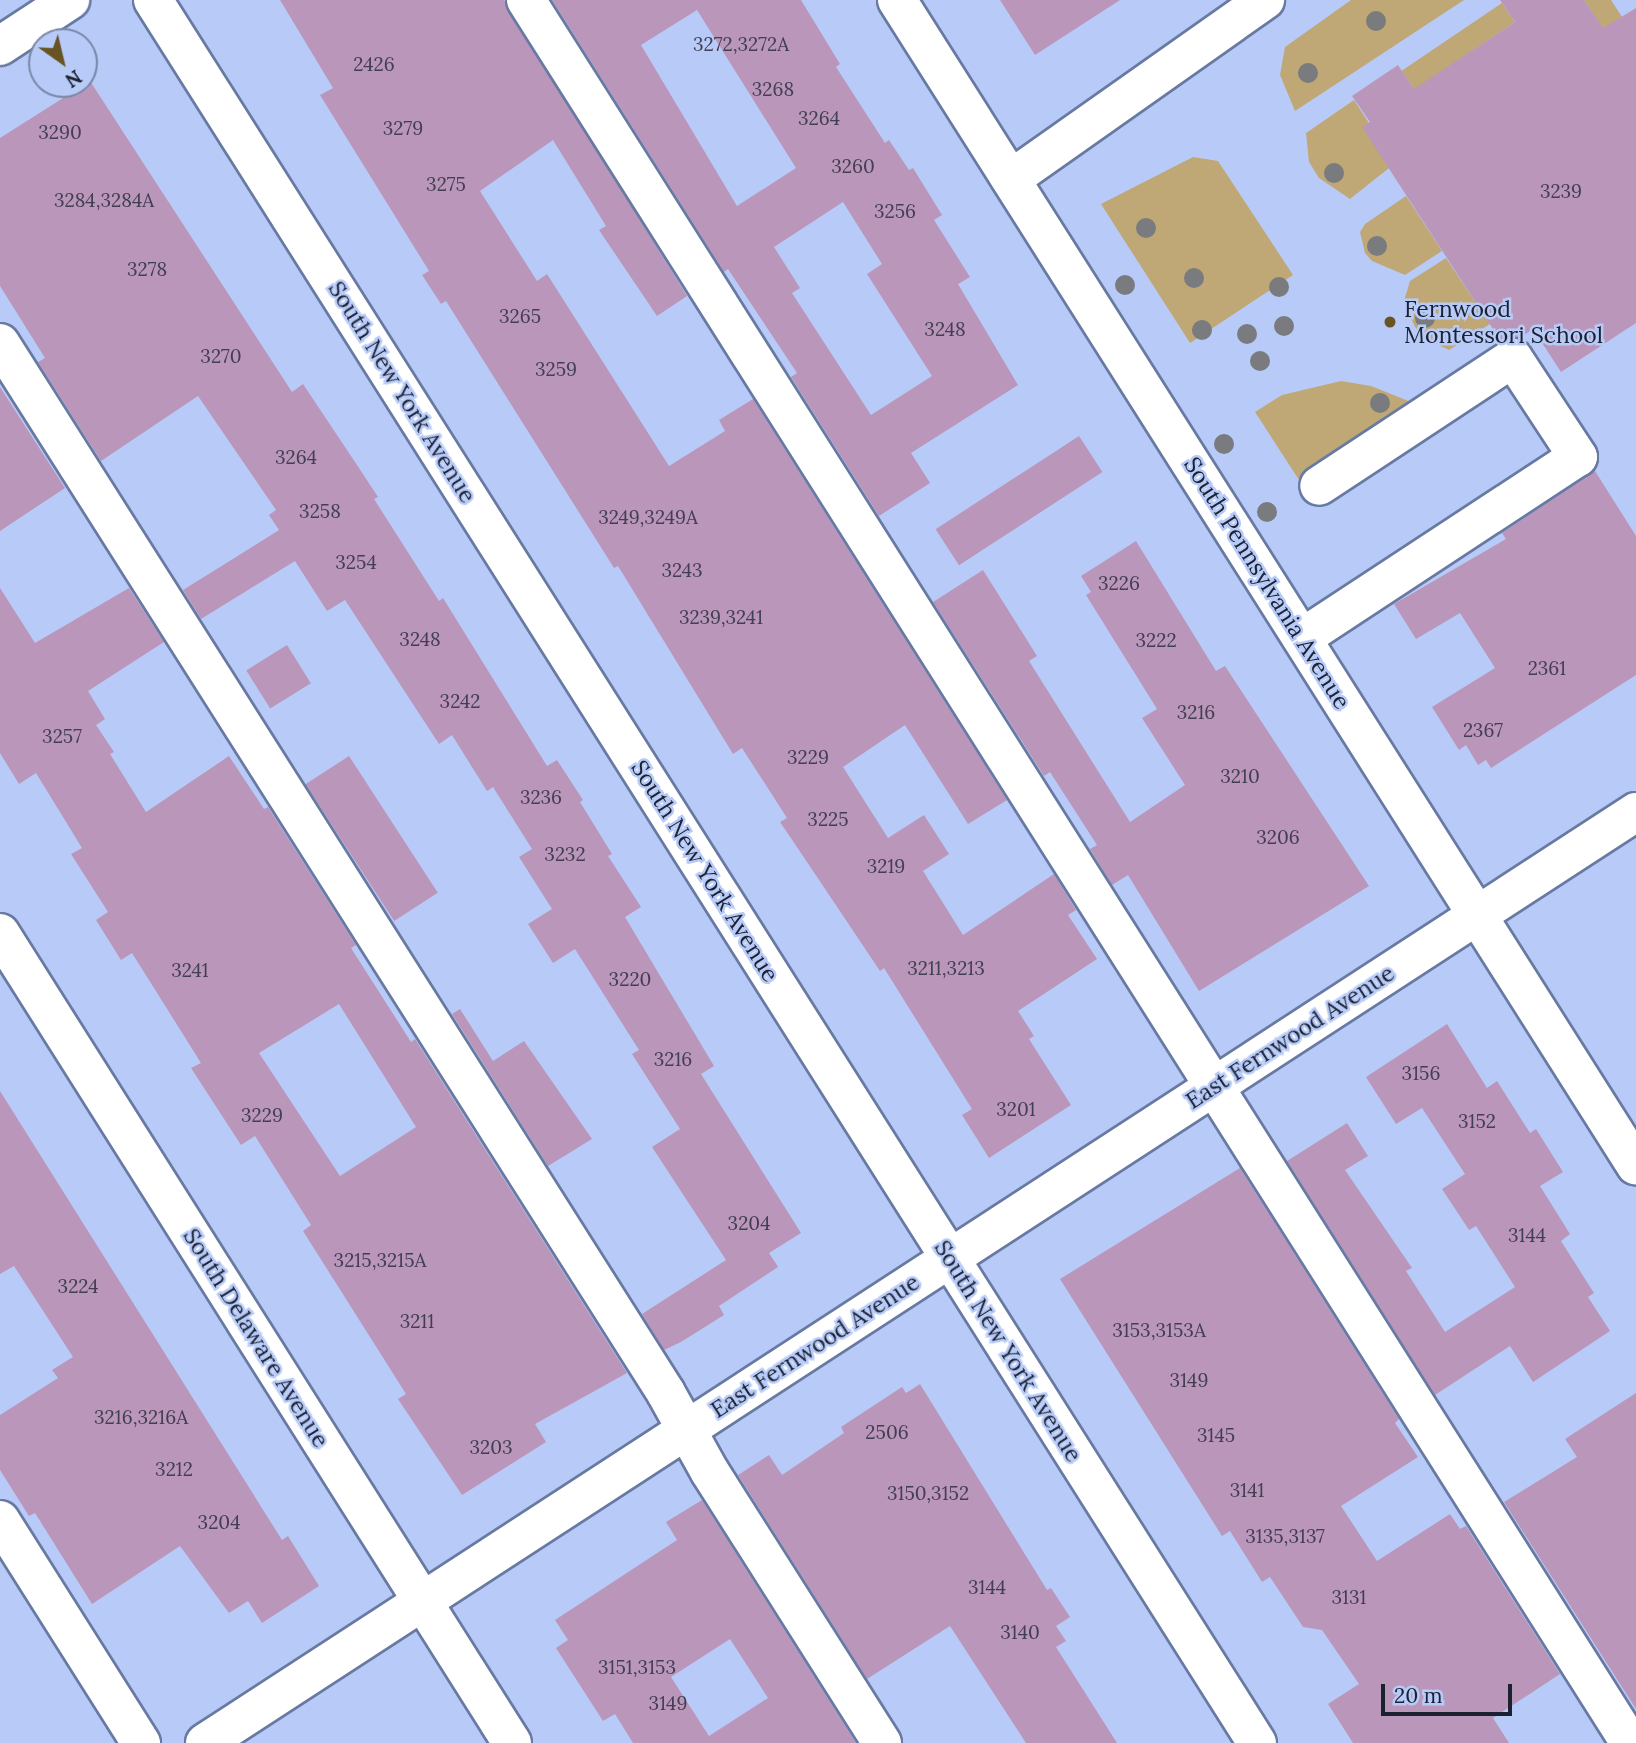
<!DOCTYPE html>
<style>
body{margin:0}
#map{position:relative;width:1636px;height:1743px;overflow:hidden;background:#b8cbf8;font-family:Lora,serif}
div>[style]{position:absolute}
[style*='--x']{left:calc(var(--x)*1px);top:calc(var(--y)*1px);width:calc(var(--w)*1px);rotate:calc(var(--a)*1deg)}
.green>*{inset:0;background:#bfa875;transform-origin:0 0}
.building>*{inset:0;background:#ba96ba;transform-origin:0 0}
.roads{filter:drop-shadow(2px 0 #687aa2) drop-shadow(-2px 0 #687aa2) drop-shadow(0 2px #687aa2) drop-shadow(0 -2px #687aa2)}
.minor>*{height:38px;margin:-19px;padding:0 19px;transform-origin:19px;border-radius:19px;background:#fff}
.trees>*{width:20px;height:20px;margin:-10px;border-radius:50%;background:#797b7e}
.dots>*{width:19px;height:19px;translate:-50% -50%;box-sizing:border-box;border:4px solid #b8cbf8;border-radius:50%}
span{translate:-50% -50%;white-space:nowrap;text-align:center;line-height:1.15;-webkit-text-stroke:5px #b8cbf8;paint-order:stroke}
.number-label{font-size:19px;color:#423e53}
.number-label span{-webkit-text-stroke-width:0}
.poi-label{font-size:23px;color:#1a2131}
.left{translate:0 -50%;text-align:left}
.street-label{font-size:23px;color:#1a2131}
.north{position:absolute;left:28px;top:28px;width:70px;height:70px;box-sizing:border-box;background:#b8cbf8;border:2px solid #7987a8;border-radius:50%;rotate:146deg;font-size:19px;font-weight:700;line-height:28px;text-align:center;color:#1a2131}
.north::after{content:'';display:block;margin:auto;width:24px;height:32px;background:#685322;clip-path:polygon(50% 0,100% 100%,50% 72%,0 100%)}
.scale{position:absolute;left:1381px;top:1684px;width:131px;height:32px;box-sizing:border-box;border:4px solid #1a2131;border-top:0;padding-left:9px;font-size:21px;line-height:24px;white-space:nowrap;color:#1a2131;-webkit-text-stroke:5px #b8cbf8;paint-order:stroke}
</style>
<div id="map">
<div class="green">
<i style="clip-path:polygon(1351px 0,1464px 0,1295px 111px,1280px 75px,1285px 47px)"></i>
<i style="clip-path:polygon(1584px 0,1611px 0,1622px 17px,1603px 29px)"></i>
<i style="left:1502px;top:3px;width:23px;height:121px;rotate:56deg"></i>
<i style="clip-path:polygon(1354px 100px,1369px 123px,1363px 127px,1389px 168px,1350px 199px,1319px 178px,1309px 162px,1306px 133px)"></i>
<i style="clip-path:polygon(1193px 157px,1218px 161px,1293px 275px,1190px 343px,1101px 204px)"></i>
<i style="clip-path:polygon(1406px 196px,1442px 251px,1405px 275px,1372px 261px,1365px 253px,1360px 232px,1365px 224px)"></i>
<i style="clip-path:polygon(1446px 258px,1490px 324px,1449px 350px,1426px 339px,1415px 327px,1404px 301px,1410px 281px)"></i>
<i style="clip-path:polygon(1341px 381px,1371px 386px,1416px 404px,1299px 480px,1255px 412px,1282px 395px)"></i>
</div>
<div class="building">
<i style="clip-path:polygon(280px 0,504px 0,687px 296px,657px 316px,599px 230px,606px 226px,553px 140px,480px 191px,537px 281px,547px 274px,669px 466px,725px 431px,719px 420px,753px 399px,1007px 800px,968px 824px,905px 725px,843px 767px,888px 838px,924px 815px,949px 854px,923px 871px,963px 935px,1054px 874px,1076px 910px,1068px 915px,1097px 959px,1018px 1011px,1034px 1036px,1029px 1039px,1071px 1105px,989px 1158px,962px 1115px,972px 1109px,884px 968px,880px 971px,807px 862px,780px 822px,787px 818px,742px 748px,733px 754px,618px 566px,614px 568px,446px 301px,441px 304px,422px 275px,429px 271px,320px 95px,333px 88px)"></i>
<i style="clip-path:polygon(evenodd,552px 0,801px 0,840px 64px,836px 67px,885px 143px,889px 140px,909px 170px,913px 168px,942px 215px,934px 220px,970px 277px,958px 284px,1018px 385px,911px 453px,930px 483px,879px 516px,791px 377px,797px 373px,728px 269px,724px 272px,552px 0,697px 10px,796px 168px,737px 206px,641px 45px,697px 10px,552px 0,843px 202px,882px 264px,867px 274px,932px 376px,871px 415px,792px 293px,800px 288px,774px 247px,843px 202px)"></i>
<i style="clip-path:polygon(1000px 0,1120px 0,1035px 55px)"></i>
<i style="clip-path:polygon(1500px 0,1584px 0,1603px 28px,1636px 8px,1636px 323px,1561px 372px,1533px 329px,1520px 338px,1500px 340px,1362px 127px,1370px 122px,1352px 96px,1398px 65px,1414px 89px,1515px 22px)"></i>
<i style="clip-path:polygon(90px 81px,292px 392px,303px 384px,359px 468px,378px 497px,374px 499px,439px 601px,443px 598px,547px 766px,557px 760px,583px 800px,580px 802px,612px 854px,608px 856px,641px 907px,625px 917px,714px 1066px,701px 1074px,801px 1233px,769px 1253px,778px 1267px,719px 1306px,724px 1315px,681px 1342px,664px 1350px,642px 1314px,726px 1260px,652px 1147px,680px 1129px,632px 1054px,639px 1050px,575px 949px,553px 963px,528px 924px,552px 909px,519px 857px,532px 849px,493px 787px,487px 791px,452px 735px,439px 744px,345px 600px,327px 611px,295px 561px,201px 619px,183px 590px,279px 530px,269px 515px,276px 510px,198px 396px,101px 461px,38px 362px,45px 358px,0 286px,0 138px)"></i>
<i style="clip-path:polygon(0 387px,65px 488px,0 531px)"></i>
<i style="left:1079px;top:436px;width:43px;height:171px;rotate:57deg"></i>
<i style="clip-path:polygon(1595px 471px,1636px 536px,1636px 675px,1491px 768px,1486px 760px,1478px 765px,1466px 745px,1459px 750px,1432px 707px,1495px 668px,1460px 613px,1416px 639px,1394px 604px,1506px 539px,1502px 533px)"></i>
<i style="clip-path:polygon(1136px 541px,1216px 671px,1225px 666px,1369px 886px,1199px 991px,1128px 875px,1112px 885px,1090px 849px,1097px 845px,1050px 772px,1044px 776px,933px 602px,983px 570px,1037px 656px,1029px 661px,1130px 822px,1185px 785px,1142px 718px,1157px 709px,1086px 595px,1091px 592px,1081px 576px)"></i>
<i style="clip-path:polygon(evenodd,0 588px,35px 643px,129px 588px,164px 642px,88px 691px,105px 719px,96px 725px,114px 752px,110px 754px,146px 812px,229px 756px,264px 809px,268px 807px,356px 945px,351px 948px,411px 1042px,415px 1039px,627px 1373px,535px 1424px,546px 1442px,462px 1495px,398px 1399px,406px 1394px,303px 1231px,311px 1225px,255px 1136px,241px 1145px,191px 1068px,201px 1063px,132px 953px,121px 960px,96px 920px,108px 912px,71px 854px,82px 848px,36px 773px,19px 784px,0 753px,0 588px,339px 1004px,416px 1127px,340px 1176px,259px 1053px,339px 1004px)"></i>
<i style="left:287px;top:645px;width:45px;height:48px;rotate:58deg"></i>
<i style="left:349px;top:756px;width:163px;height:52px;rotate:57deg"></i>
<i style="clip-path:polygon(460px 1009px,493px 1061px,524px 1041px,592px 1139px,548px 1166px,452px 1014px)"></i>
<i style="clip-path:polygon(1447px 1024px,1487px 1088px,1497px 1081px,1530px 1133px,1536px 1129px,1563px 1172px,1540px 1186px,1570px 1234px,1561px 1241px,1594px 1293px,1588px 1297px,1610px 1331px,1533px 1382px,1510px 1346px,1435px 1395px,1287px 1161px,1347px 1123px,1368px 1156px,1345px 1170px,1412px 1268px,1406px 1271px,1445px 1332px,1515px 1287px,1476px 1226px,1469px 1230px,1442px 1189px,1465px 1174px,1422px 1108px,1396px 1124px,1366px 1077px)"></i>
<i style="clip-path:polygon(0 1091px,282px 1540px,288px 1536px,319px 1586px,262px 1623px,248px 1601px,229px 1613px,180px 1546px,92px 1604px,35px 1513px,29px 1516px,0 1470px,0 1415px,58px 1378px,52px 1370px,73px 1357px,14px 1266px,0 1274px)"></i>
<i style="clip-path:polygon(1240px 1168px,1399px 1419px,1395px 1423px,1418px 1457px,1341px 1506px,1377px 1561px,1450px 1514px,1460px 1529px,1466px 1526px,1560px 1674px,1493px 1718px,1509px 1743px,1353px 1743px,1328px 1704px,1359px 1684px,1322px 1630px,1303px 1627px,1270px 1577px,1262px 1582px,1230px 1531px,1222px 1536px,1060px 1279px)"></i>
<i style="clip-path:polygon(920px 1384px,1047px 1590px,1051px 1588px,1070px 1617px,1056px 1626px,1066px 1641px,1056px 1647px,1117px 1743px,1026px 1743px,950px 1626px,867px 1679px,738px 1475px,769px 1455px,782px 1475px,844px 1433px,841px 1427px,902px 1387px,906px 1393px)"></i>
<i style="clip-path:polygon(1636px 1393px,1636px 1709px,1504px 1502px,1577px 1457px,1565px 1439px)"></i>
<i style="clip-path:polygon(evenodd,702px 1500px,839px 1716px,856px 1743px,633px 1743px,615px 1714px,603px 1721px,556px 1648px,568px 1640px,555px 1620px,677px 1540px,666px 1522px,702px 1500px,730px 1639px,768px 1698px,709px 1736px,671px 1677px,730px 1639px)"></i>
</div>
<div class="roads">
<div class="minor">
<i style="--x:153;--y:0;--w:2063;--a:57.65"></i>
<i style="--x:526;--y:0;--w:2063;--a:57.65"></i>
<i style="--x:897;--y:0;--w:1380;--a:57.63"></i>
<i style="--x:0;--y:46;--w:84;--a:-33.3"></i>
<i style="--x:1011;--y:179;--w:311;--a:-35.2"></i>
<i style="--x:0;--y:343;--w:1243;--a:57.61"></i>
<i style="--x:666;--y:1393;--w:90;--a:60.9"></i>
<i style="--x:710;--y:1472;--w:321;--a:57.6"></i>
<i style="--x:1302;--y:638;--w:330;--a:-33.3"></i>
<i style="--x:1578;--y:457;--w:118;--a:-123.3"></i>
<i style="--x:1513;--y:358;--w:232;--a:146.6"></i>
<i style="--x:0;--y:933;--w:958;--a:57.7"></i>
<i style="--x:0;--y:1520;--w:264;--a:57.7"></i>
<i style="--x:205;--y:1743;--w:1707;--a:-33.05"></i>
</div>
</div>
<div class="trees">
<i style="left:1376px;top:21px"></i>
<i style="left:1308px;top:73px"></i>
<i style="left:1334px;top:173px"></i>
<i style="left:1146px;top:228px"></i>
<i style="left:1377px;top:246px"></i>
<i style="left:1194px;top:278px"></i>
<i style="left:1125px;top:285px"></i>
<i style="left:1279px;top:287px"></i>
<i style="left:1425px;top:318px"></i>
<i style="left:1284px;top:326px"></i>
<i style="left:1202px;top:330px"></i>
<i style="left:1247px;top:334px"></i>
<i style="left:1260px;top:361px"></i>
<i style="left:1380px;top:403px"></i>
<i style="left:1224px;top:444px"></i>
<i style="left:1267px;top:512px"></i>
</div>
<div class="dots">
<i style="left:1390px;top:322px;background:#685322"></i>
</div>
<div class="number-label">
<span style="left:741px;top:45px">3272,3272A</span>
<span style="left:374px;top:65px">2426</span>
<span style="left:773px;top:90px">3268</span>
<span style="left:819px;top:119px">3264</span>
<span style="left:403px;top:129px">3279</span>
<span style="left:60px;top:133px">3290</span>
<span style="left:853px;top:167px">3260</span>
<span style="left:446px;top:185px">3275</span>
<span style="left:1561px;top:192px">3239</span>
<span style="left:104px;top:201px">3284,3284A</span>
<span style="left:895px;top:212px">3256</span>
<span style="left:147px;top:270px">3278</span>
<span style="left:520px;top:317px">3265</span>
<span style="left:945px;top:330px">3248</span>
<span style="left:221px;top:357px">3270</span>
<span style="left:556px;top:370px">3259</span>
<span style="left:296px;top:458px">3264</span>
<span style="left:320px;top:512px">3258</span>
<span style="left:648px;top:518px">3249,3249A</span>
<span style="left:356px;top:563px">3254</span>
<span style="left:682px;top:571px">3243</span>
<span style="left:1119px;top:584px">3226</span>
<span style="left:721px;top:618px">3239,3241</span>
<span style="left:420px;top:640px">3248</span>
<span style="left:1156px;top:641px">3222</span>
<span style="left:1547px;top:669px">2361</span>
<span style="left:460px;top:702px">3242</span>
<span style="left:1196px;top:713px">3216</span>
<span style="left:1483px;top:731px">2367</span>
<span style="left:62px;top:737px">3257</span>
<span style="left:808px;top:758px">3229</span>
<span style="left:1240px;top:777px">3210</span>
<span style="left:541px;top:798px">3236</span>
<span style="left:828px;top:820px">3225</span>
<span style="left:1278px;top:838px">3206</span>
<span style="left:565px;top:855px">3232</span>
<span style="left:886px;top:867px">3219</span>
<span style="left:946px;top:969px">3211,3213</span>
<span style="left:190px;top:971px">3241</span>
<span style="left:630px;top:980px">3220</span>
<span style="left:673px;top:1060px">3216</span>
<span style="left:1421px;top:1074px">3156</span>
<span style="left:1016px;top:1110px">3201</span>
<span style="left:262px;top:1116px">3229</span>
<span style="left:1477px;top:1122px">3152</span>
<span style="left:749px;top:1224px">3204</span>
<span style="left:1527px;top:1236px">3144</span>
<span style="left:380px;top:1261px">3215,3215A</span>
<span style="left:78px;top:1287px">3224</span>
<span style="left:417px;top:1322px">3211</span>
<span style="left:1159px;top:1331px">3153,3153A</span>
<span style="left:1189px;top:1381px">3149</span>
<span style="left:141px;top:1418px">3216,3216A</span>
<span style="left:887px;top:1433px">2506</span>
<span style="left:1216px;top:1436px">3145</span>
<span style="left:491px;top:1448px">3203</span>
<span style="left:174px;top:1470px">3212</span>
<span style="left:1247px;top:1491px">3141</span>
<span style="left:928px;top:1494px">3150,3152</span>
<span style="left:219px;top:1523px">3204</span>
<span style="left:1285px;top:1537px">3135,3137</span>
<span style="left:987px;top:1588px">3144</span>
<span style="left:1349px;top:1598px">3131</span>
<span style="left:1020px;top:1633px">3140</span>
<span style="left:637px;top:1668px">3151,3153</span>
<span style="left:668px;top:1704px">3149</span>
</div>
<div class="poi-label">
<span class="left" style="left:1404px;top:322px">Fernwood<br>Montessori School</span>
</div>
<div class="street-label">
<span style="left:402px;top:392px;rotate:58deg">South New York Avenue</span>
<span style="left:1267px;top:583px;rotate:58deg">South Pennsylvania Avenue</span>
<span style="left:705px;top:871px;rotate:58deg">South New York Avenue</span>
<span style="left:1290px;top:1037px;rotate:-33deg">East Fernwood Avenue</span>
<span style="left:256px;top:1338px;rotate:58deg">South Delaware Avenue</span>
<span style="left:815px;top:1346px;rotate:-33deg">East Fernwood Avenue</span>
<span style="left:1008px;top:1351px;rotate:58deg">South New York Avenue</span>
</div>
<div class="north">N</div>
<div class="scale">20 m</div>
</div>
